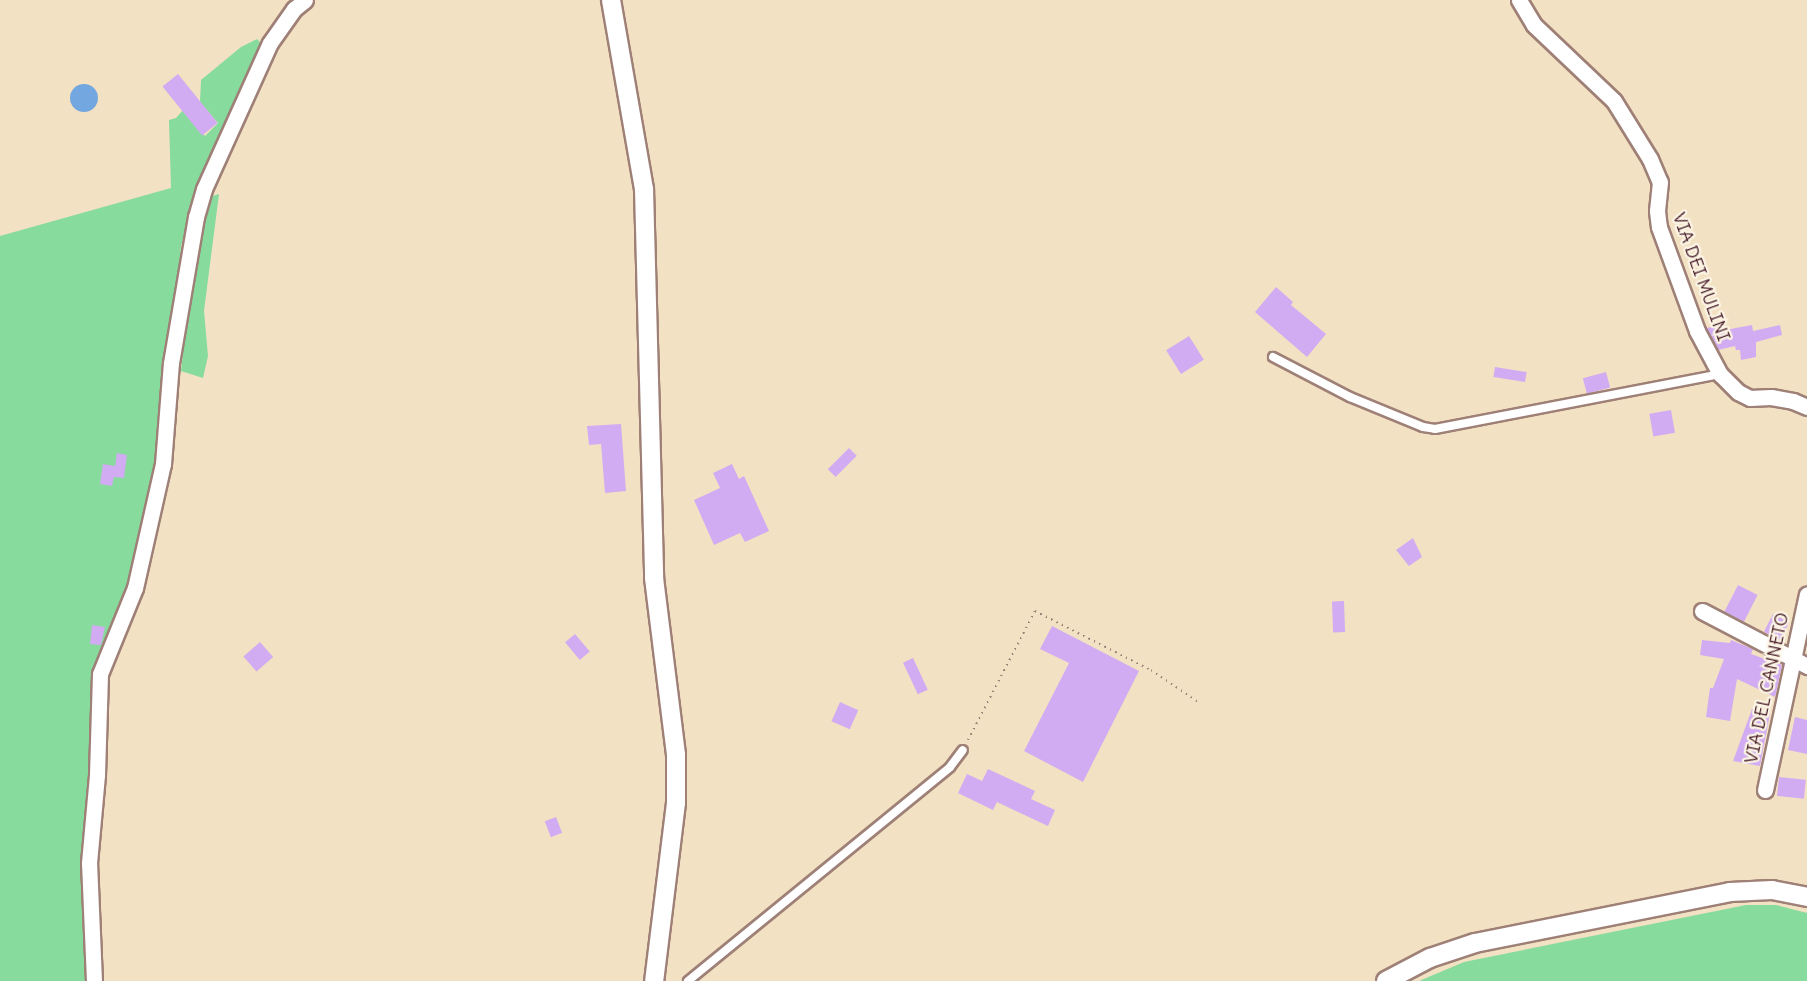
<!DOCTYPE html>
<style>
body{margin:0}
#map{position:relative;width:1807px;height:981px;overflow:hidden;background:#f3e1c3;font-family:Delius,sans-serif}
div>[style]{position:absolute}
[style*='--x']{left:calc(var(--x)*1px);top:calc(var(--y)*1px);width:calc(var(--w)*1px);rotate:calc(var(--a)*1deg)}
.green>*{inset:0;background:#87db9d}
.water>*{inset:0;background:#72a8df}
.round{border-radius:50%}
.building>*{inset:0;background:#d2acf2;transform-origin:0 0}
.path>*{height:2px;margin-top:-1px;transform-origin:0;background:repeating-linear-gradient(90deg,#9e8077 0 1.5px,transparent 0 6px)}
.roads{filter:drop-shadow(2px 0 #9e8077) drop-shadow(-2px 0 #9e8077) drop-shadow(0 2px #9e8077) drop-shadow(0 -2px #9e8077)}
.service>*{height:8px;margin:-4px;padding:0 4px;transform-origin:4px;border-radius:4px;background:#fff}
.minor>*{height:15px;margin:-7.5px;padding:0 7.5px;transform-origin:7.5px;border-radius:7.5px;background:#fff}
.tertiary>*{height:18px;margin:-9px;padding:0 9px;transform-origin:9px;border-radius:9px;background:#fff}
span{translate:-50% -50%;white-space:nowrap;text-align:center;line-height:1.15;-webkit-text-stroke:4.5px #fcf5e5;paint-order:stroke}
.street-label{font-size:18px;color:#4a1f2b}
</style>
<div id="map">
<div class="green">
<i style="clip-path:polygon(257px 39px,262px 44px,190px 208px,181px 247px,160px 455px,131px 589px,95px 675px,92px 777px,82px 858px,91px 981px,0 981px,0 236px,171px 188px,169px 120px,176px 118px,183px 110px,205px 136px,218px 123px,200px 102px,201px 80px,241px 47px)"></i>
<i style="clip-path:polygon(219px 194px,204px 311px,208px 356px,203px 378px,181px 371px,191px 280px,206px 198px)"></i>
<i style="clip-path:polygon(1746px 905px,1776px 905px,1807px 913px,1807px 981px,1419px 981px,1464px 962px)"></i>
</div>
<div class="water">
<i class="round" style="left:70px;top:84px;width:28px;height:28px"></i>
</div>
<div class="building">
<i style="left:178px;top:74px;width:63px;height:20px;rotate:51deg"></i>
<i style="clip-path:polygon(1276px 287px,1293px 302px,1291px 305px,1326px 334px,1307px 357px,1255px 312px)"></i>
<i style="clip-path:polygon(1724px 325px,1725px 330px,1752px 325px,1753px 331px,1780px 325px,1782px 335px,1756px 342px,1756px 357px,1741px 360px,1740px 350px,1736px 350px,1735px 346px,1718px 350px,1706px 328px)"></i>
<i style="left:1189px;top:336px;width:28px;height:27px;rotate:58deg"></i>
<i style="left:1495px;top:367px;width:32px;height:10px;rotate:9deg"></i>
<i style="left:1606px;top:372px;width:16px;height:24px;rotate:75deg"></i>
<i style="left:1671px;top:410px;width:23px;height:22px;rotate:80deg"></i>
<i style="clip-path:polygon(621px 424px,626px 491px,605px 493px,601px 444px,589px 445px,587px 426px)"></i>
<i style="left:849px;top:448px;width:11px;height:30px;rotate:45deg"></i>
<i style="clip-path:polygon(117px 453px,127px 455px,124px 478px,114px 477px,112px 486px,100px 484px,103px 464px,115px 466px)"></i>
<i style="clip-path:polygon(732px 464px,739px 479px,744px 476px,769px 531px,745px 542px,740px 533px,714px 545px,694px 500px,720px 488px,713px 473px)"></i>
<i style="clip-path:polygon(1413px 538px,1422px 557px,1409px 566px,1396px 550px)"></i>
<i style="left:1738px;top:585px;width:22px;height:30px;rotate:27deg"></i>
<i style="left:1344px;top:601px;width:31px;height:12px;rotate:88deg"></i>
<i style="left:1773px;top:614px;width:18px;height:20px;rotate:27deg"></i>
<i style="clip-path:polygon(92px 625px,105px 627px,101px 645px,90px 644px)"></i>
<i style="clip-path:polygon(1052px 626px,1139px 671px,1083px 782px,1024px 751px,1069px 663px,1040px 649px)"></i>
<i style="left:575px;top:634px;width:23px;height:13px;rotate:50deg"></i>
<i style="clip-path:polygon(1702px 640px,1730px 643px,1731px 640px,1753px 649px,1751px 654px,1782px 665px,1775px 697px,1737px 679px,1730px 721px,1706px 717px,1710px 688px,1713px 688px,1724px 659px,1700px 655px)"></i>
<i style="left:260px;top:642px;width:20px;height:22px;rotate:49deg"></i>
<i style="left:913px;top:658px;width:35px;height:11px;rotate:65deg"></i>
<i style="left:840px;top:702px;width:20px;height:21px;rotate:24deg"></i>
<i style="clip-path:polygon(1752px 709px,1770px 713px,1760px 766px,1733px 761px)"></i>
<i style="clip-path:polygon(1795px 717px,1807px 720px,1807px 754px,1788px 750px)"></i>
<i style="clip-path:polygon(988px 769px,1035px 791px,1031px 799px,1055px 810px,1048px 826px,997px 802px,993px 810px,958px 793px,967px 774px,982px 781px)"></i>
<i style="left:1779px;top:777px;width:27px;height:19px;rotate:6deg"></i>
<i style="left:556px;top:817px;width:17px;height:12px;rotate:69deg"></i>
</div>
<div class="path">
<i style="--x:968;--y:740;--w:145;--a:-62.6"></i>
<i style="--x:1035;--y:611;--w:130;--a:27"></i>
<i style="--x:1151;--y:670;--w:57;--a:34.2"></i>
</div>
<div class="roads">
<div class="service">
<i style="--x:1273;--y:357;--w:87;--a:27.5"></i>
<i style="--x:1350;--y:397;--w:79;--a:22.3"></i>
<i style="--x:1423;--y:427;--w:12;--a:9"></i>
<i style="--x:1435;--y:429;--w:290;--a:-10.9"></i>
<i style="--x:688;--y:981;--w:338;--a:-39.2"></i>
<i style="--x:950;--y:767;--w:21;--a:-53"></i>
</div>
<div class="minor">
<i style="--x:1519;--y:0;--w:29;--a:59"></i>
<i style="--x:1534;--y:25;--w:110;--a:43.5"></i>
<i style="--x:1614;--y:101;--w:68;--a:58.2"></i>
<i style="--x:1650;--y:159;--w:25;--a:67"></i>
<i style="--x:1660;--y:182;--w:29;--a:96"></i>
<i style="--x:1657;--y:211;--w:16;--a:83"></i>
<i style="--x:1659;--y:227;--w:111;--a:69.9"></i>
<i style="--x:1697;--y:331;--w:49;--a:61.9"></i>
<i style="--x:1720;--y:374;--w:25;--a:45"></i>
<i style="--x:1738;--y:392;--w:13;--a:27"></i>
<i style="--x:1750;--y:398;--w:21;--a:-3"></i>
<i style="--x:1771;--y:397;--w:22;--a:10"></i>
<i style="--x:1793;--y:401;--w:15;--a:23"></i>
<i style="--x:1702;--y:611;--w:119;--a:27.6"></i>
<i style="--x:1765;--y:790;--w:200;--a:-77.9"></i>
<i style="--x:94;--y:981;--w:118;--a:-92.4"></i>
<i style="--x:89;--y:863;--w:88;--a:-84.8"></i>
<i style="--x:97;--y:775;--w:101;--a:-88.3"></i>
<i style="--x:100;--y:674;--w:93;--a:-67.9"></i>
<i style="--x:135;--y:588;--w:127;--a:-77.3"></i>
<i style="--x:163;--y:464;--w:101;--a:-85.5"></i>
<i style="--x:171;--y:363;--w:148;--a:-80.3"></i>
<i style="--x:196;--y:217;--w:29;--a:-74"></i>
<i style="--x:204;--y:189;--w:160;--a:-65.7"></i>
<i style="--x:270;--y:43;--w:42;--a:-54.8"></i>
<i style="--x:294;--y:9;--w:14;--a:-39"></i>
</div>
<div class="tertiary">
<i style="--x:611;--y:0;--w:192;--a:80.1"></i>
<i style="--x:644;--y:189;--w:389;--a:88.5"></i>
<i style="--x:654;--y:578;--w:178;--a:82.9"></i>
<i style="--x:676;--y:755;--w:48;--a:90"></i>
<i style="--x:676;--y:803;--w:179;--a:97"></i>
<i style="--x:1386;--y:981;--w:50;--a:-27.6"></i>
<i style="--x:1430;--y:958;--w:47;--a:-18.4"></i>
<i style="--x:1475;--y:943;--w:260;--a:-11.3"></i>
<i style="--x:1730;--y:892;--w:42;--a:-2.7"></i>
<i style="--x:1772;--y:890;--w:36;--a:11"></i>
</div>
</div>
<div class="street-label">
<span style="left:1701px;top:277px;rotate:70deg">VIA DEI MULINI</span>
<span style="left:1767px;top:688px;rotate:-78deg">VIA DEL CANNETO</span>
</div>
</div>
